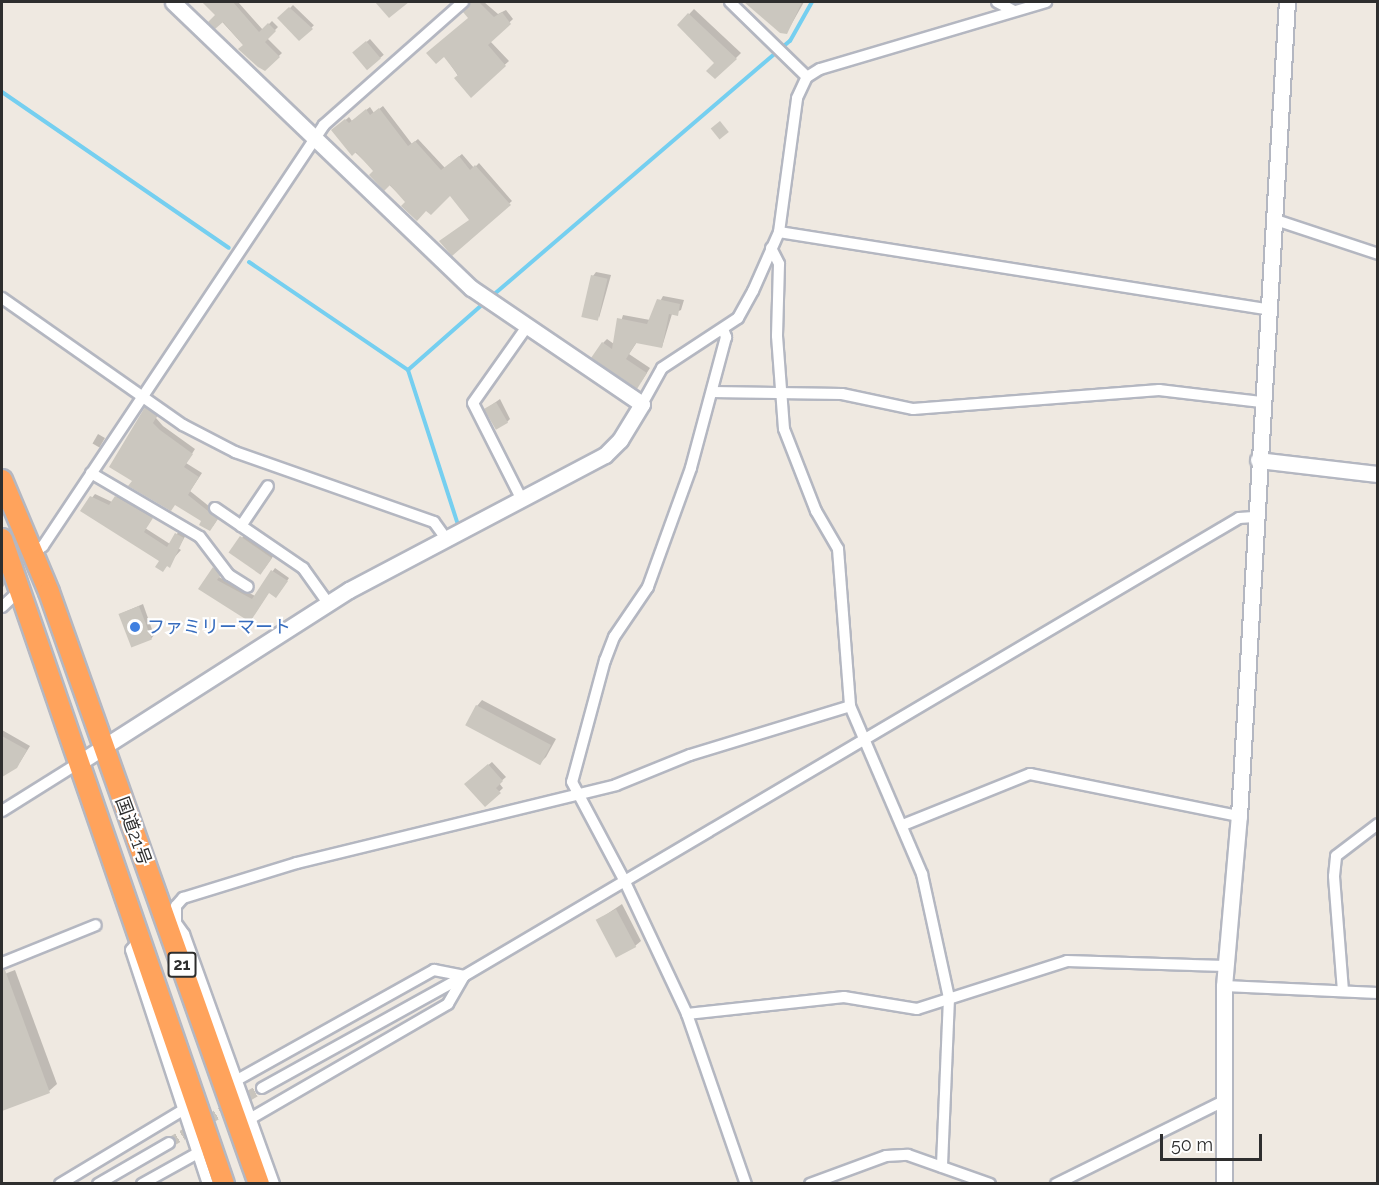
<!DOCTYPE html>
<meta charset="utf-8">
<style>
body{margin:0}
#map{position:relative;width:1379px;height:1185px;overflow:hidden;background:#efe9e1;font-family:Raleway,"Noto Sans JP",sans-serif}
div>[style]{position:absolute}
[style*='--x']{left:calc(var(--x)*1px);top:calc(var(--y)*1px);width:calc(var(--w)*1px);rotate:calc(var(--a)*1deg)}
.shadow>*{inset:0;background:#0003;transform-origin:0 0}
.stream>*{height:4px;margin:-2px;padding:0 2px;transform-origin:2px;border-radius:2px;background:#75cff0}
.building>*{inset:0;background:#cbc7bf;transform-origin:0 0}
.street-tunnel>*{height:10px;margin-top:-5px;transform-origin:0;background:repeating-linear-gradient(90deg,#c8c4bd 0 10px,transparent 0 15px)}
.roads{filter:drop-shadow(2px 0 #b4b7c1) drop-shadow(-2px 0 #b4b7c1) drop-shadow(0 2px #b4b7c1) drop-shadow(0 -2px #b4b7c1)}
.street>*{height:10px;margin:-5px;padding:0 5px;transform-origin:5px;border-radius:5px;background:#fff}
.secondary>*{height:15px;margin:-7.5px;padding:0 7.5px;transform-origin:7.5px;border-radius:7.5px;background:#fff}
.highway>*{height:20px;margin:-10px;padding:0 10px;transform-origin:10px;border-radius:10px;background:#ffa35c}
.dots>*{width:16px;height:16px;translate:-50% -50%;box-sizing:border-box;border:3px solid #fff;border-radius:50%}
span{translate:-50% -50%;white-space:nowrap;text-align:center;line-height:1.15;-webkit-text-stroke:4.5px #fff;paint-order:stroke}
.shield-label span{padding:2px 4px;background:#fff;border:2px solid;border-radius:4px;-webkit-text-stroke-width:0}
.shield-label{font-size:16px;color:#2e2e2e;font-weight:700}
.shop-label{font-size:18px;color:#366cbe}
.left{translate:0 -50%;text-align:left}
.street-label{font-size:18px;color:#2e2e2e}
.frame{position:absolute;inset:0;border:3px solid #2e2e2e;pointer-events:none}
.scale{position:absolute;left:1160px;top:1134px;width:102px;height:27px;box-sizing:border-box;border:3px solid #2e2e2e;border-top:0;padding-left:8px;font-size:18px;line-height:21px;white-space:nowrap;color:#2e2e2e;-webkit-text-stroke:4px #fff;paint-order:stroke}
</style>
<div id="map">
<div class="shadow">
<i style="clip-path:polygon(204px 2px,238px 2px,263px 30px,272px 21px,278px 27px,267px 38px,282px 53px,265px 69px)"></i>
<i style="clip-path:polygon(471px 2px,484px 2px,498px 14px,506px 10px,513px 19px,490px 41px,509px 61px,471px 95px,444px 55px,470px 17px,465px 12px)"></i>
<i style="clip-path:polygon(747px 2px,804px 2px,787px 32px)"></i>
<i style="left:293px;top:5px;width:29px;height:18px;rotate:44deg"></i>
<i style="clip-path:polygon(694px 9px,741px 53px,736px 58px,716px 63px,679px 25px)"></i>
<i style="left:370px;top:39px;width:21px;height:21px;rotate:49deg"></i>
<i style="clip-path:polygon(383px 106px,412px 144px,418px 139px,445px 168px,462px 154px,474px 168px,479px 163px,512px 201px,452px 254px,471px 219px,450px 194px,407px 202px,333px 131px,349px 117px,352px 121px,370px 107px,374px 113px)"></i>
<i style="clip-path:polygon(596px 272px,611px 275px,599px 318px,593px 276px)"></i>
<i style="clip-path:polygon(663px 296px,684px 300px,681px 310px,672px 314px,662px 347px,637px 342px,629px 354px,650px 368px,641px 382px,603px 343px,607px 339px,614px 344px,623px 315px,650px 320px)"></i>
<i style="clip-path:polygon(500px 399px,510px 419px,507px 422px,486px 409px)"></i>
<i style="clip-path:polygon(149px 405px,160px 412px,156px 418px,163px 426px,195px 449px,186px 463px,202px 473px,190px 491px,220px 515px,213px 526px,134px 480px)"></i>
<i style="left:98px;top:434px;width:8px;height:11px;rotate:30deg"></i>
<i style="clip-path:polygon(95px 494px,112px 502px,119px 494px,154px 514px,145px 528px,170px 544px,179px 531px,186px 535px,178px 548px,181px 550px,163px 570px,161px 560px,82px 510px)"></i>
<i style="clip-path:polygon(245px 534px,274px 555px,264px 569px,231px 552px)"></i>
<i style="clip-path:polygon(216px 566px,222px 572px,219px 577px,255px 596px,275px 568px,289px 578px,279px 593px,269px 592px,250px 621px,200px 589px)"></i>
<i style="clip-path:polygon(2px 576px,5px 584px,2px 589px)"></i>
<i style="clip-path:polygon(143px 604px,154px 635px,151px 639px,120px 614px)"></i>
<i style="clip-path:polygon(482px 700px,556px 739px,546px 757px,540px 763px,477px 706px)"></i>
<i style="clip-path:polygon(2px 730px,30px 746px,20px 762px,2px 775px)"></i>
<i style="clip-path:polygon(492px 762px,506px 777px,499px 783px,503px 788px,485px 805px,469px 781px)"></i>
<i style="clip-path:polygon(622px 904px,641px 941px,635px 946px,598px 920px)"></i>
<i style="clip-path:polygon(15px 970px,57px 1084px,49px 1091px,2px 1109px,2px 975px)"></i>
</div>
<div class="stream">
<i style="--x:2;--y:92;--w:275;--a:34.5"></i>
<i style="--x:249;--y:262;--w:192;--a:34.2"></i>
<i style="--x:408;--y:370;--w:160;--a:72.1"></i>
<i style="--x:492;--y:296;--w:392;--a:-40.6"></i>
<i style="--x:790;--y:41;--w:45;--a:-60.6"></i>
<i style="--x:408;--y:370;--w:101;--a:-41.4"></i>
</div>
<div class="building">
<i style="clip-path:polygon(202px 2px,233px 2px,259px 32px,268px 23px,276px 31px,265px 42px,280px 57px,265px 71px,258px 67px,238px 49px,243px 45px,223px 22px,215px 29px,208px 22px,215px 15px)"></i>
<i style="clip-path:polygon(375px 2px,409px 2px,389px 18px)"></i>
<i style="clip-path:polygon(470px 2px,479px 2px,494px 17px,502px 12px,511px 24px,488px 45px,506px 66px,471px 98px,454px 78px,458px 75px,444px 57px,436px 64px,426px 53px,468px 18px,463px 12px)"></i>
<i style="clip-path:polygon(744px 2px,802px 2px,787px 34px,780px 33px)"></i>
<i style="clip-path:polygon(289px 7px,313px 29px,299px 41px,277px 18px)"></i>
<i style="clip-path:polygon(688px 13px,737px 59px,715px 79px,706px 71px,714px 63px,677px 25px)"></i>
<i style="left:366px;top:41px;width:23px;height:18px;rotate:50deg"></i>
<i style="clip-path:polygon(379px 108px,408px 146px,415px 141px,441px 170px,459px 156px,470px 170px,475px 165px,511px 205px,452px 256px,439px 241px,469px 220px,450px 196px,431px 215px,426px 211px,417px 221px,401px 206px,405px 202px,390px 185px,384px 191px,369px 175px,373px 171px,356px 152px,352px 156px,331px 130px,345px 119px,349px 123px,366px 109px,370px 115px)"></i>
<i style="left:720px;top:121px;width:14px;height:12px;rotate:51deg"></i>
<i style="left:591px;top:275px;width:17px;height:43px;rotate:13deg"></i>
<i style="clip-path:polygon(657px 299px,680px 304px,678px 316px,669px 314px,662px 348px,636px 343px,626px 359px,647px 373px,637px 389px,591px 358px,602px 342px,612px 349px,617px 318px,647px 324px)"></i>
<i style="left:496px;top:402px;width:24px;height:14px;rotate:60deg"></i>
<i style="clip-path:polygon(145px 407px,157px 416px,153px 423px,160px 430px,193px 454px,184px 467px,199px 477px,188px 495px,218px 519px,210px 531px,199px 525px,201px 521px,175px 505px,171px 511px,128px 486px,132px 481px,109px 467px)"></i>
<i style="clip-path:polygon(90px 496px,109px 505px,115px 496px,153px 518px,144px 532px,167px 547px,175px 533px,184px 538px,170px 568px,167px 566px,163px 572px,155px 567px,159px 561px,80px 511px)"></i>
<i style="left:240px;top:536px;width:39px;height:20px;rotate:35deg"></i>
<i style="clip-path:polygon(213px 567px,220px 576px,217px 580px,252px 599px,271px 570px,288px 581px,276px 598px,269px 593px,250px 622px,198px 589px)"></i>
<i style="left:139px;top:606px;width:36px;height:22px;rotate:69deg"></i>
<i style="left:476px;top:705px;width:85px;height:23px;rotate:28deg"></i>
<i style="clip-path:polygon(2px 736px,27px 750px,17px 768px,2px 777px)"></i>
<i style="clip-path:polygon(488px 764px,503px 781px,496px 788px,501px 793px,485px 807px,464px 784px)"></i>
<i style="left:616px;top:909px;width:43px;height:23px;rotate:62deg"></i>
<i style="clip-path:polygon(2px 970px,5px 970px,50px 1093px,2px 1111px)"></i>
</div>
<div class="street-tunnel">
<i style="--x:169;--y:1143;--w:108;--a:-30.6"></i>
</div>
<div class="roads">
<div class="street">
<i style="--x:730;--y:2;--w:107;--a:44.2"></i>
<i style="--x:807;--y:77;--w:15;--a:-32"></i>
<i style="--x:820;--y:69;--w:236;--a:-16.5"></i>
<i style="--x:997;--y:2;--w:19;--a:28"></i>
<i style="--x:1273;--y:219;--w:111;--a:18.4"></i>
<i style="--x:779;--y:232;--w:494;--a:9"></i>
<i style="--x:771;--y:248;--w:18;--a:63"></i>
<i style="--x:779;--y:264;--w:72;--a:91.6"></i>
<i style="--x:777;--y:336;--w:93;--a:85.7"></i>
<i style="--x:784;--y:429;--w:88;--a:68.7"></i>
<i style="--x:816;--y:511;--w:44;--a:59.9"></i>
<i style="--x:838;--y:549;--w:157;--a:85.6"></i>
<i style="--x:850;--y:706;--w:183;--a:66.8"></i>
<i style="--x:922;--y:874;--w:127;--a:77.7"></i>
<i style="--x:949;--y:998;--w:169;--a:92.4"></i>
<i style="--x:2;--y:298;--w:221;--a:35.1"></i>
<i style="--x:183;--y:425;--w:59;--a:27.4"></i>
<i style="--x:235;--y:452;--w:211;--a:19.4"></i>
<i style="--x:434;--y:522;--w:19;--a:54"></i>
<i style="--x:723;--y:329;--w:9;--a:69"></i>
<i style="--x:726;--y:337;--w:136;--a:105"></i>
<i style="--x:691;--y:468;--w:127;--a:109.9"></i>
<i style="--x:648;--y:587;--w:60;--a:124.2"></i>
<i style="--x:614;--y:637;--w:25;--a:111"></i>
<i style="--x:605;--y:660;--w:126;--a:105.1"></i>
<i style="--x:572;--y:782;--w:111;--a:62"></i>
<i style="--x:624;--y:880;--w:148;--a:64.8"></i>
<i style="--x:687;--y:1014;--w:180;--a:70.9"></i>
<i style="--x:712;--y:392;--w:130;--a:0.9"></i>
<i style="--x:842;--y:394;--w:73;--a:11.9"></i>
<i style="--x:913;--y:409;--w:247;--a:-4.4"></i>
<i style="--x:1159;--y:390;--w:103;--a:6.7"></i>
<i style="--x:642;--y:404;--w:41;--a:-60.9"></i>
<i style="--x:662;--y:368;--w:91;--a:-33.3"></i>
<i style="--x:738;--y:318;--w:31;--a:-61"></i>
<i style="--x:753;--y:291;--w:64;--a:-66.2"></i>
<i style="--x:779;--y:232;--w:135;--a:-82.3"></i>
<i style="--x:797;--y:98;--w:23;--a:-65"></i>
<i style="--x:91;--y:473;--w:126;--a:30.4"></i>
<i style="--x:200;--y:537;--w:48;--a:52.7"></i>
<i style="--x:229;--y:575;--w:22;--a:32"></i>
<i style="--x:521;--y:498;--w:106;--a:-116.8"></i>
<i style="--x:473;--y:403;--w:92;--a:-54.8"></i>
<i style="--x:215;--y:508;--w:107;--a:34.3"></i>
<i style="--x:303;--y:568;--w:43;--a:54.5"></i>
<i style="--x:241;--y:526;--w:48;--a:-56"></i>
<i style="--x:31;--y:555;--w:15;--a:-37"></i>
<i style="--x:43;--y:546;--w:506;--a:-56.28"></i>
<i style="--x:324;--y:125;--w:186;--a:-41.5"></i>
<i style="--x:2;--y:607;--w:25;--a:-43"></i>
<i style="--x:2;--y:811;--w:92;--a:-32.1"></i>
<i style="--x:903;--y:825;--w:137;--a:-21.9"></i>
<i style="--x:1030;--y:774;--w:213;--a:11.4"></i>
<i style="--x:176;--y:923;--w:17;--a:-90"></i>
<i style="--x:176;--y:906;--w:11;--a:-49"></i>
<i style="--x:183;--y:898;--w:119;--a:-17.1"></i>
<i style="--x:297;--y:863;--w:328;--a:-13.7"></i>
<i style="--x:616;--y:785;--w:80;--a:-22.1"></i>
<i style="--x:690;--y:755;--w:167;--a:-17"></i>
<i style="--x:170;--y:924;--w:6;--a:-9"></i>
<i style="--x:176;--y:923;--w:14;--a:54"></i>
<i style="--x:184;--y:934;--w:266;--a:70.2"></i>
<i style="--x:140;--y:939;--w:14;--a:129"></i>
<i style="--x:131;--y:950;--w:246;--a:71.8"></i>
<i style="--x:2;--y:963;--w:101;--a:-22"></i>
<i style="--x:1224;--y:986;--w:154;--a:2.6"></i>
<i style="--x:1343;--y:991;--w:115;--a:-94.5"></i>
<i style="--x:1334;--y:876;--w:20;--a:-84"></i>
<i style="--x:1336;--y:856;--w:53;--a:-37.3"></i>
<i style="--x:687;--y:1014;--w:158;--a:-6.2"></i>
<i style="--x:844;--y:997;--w:74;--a:9.3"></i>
<i style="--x:917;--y:1009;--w:157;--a:-17.7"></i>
<i style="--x:1067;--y:961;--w:159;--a:1.8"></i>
<i style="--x:237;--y:1080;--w:226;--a:-29.2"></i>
<i style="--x:434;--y:970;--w:31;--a:11"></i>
<i style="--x:464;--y:976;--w:32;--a:120"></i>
<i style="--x:448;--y:1004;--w:228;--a:149.9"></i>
<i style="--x:262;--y:1088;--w:231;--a:-29"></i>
<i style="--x:464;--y:976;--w:900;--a:-30.58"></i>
<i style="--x:1239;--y:518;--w:15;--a:-4"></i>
<i style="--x:60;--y:1184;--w:144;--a:-31"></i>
<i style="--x:98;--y:1184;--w:82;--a:-30"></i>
<i style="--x:142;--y:1184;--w:64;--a:-29"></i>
<i style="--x:810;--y:1184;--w:81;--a:-20.2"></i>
<i style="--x:886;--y:1156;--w:22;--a:-3"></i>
<i style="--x:908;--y:1155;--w:87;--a:19.5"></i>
<i style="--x:1056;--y:1184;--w:185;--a:-26.3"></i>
</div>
<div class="secondary">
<i style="--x:1258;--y:460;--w:121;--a:6.7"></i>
<i style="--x:80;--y:762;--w:319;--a:-32.6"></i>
<i style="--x:349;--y:590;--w:289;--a:-27.8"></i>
<i style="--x:605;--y:455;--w:21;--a:-45"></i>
<i style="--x:620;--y:440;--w:42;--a:-58.6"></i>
<i style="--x:642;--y:404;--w:207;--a:-145.8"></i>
<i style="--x:471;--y:288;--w:413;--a:-136.2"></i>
<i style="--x:1224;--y:1184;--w:198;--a:-90"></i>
<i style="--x:1224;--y:986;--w:171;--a:-85"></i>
<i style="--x:1239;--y:816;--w:815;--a:-86.63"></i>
</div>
<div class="highway">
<i style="--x:2;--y:480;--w:121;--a:67.2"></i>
<i style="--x:49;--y:592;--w:628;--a:70.47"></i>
<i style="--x:2;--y:539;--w:682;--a:71.01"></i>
</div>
</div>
<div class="dots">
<i style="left:135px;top:627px;background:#3f7fe0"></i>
</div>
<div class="shield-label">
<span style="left:182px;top:965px">21</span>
</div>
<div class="shop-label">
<span class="left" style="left:147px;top:627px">ファミリーマート</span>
</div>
<div class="street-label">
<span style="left:133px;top:831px;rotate:70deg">国道21号</span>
</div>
<div class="frame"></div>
<div class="scale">50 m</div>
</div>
